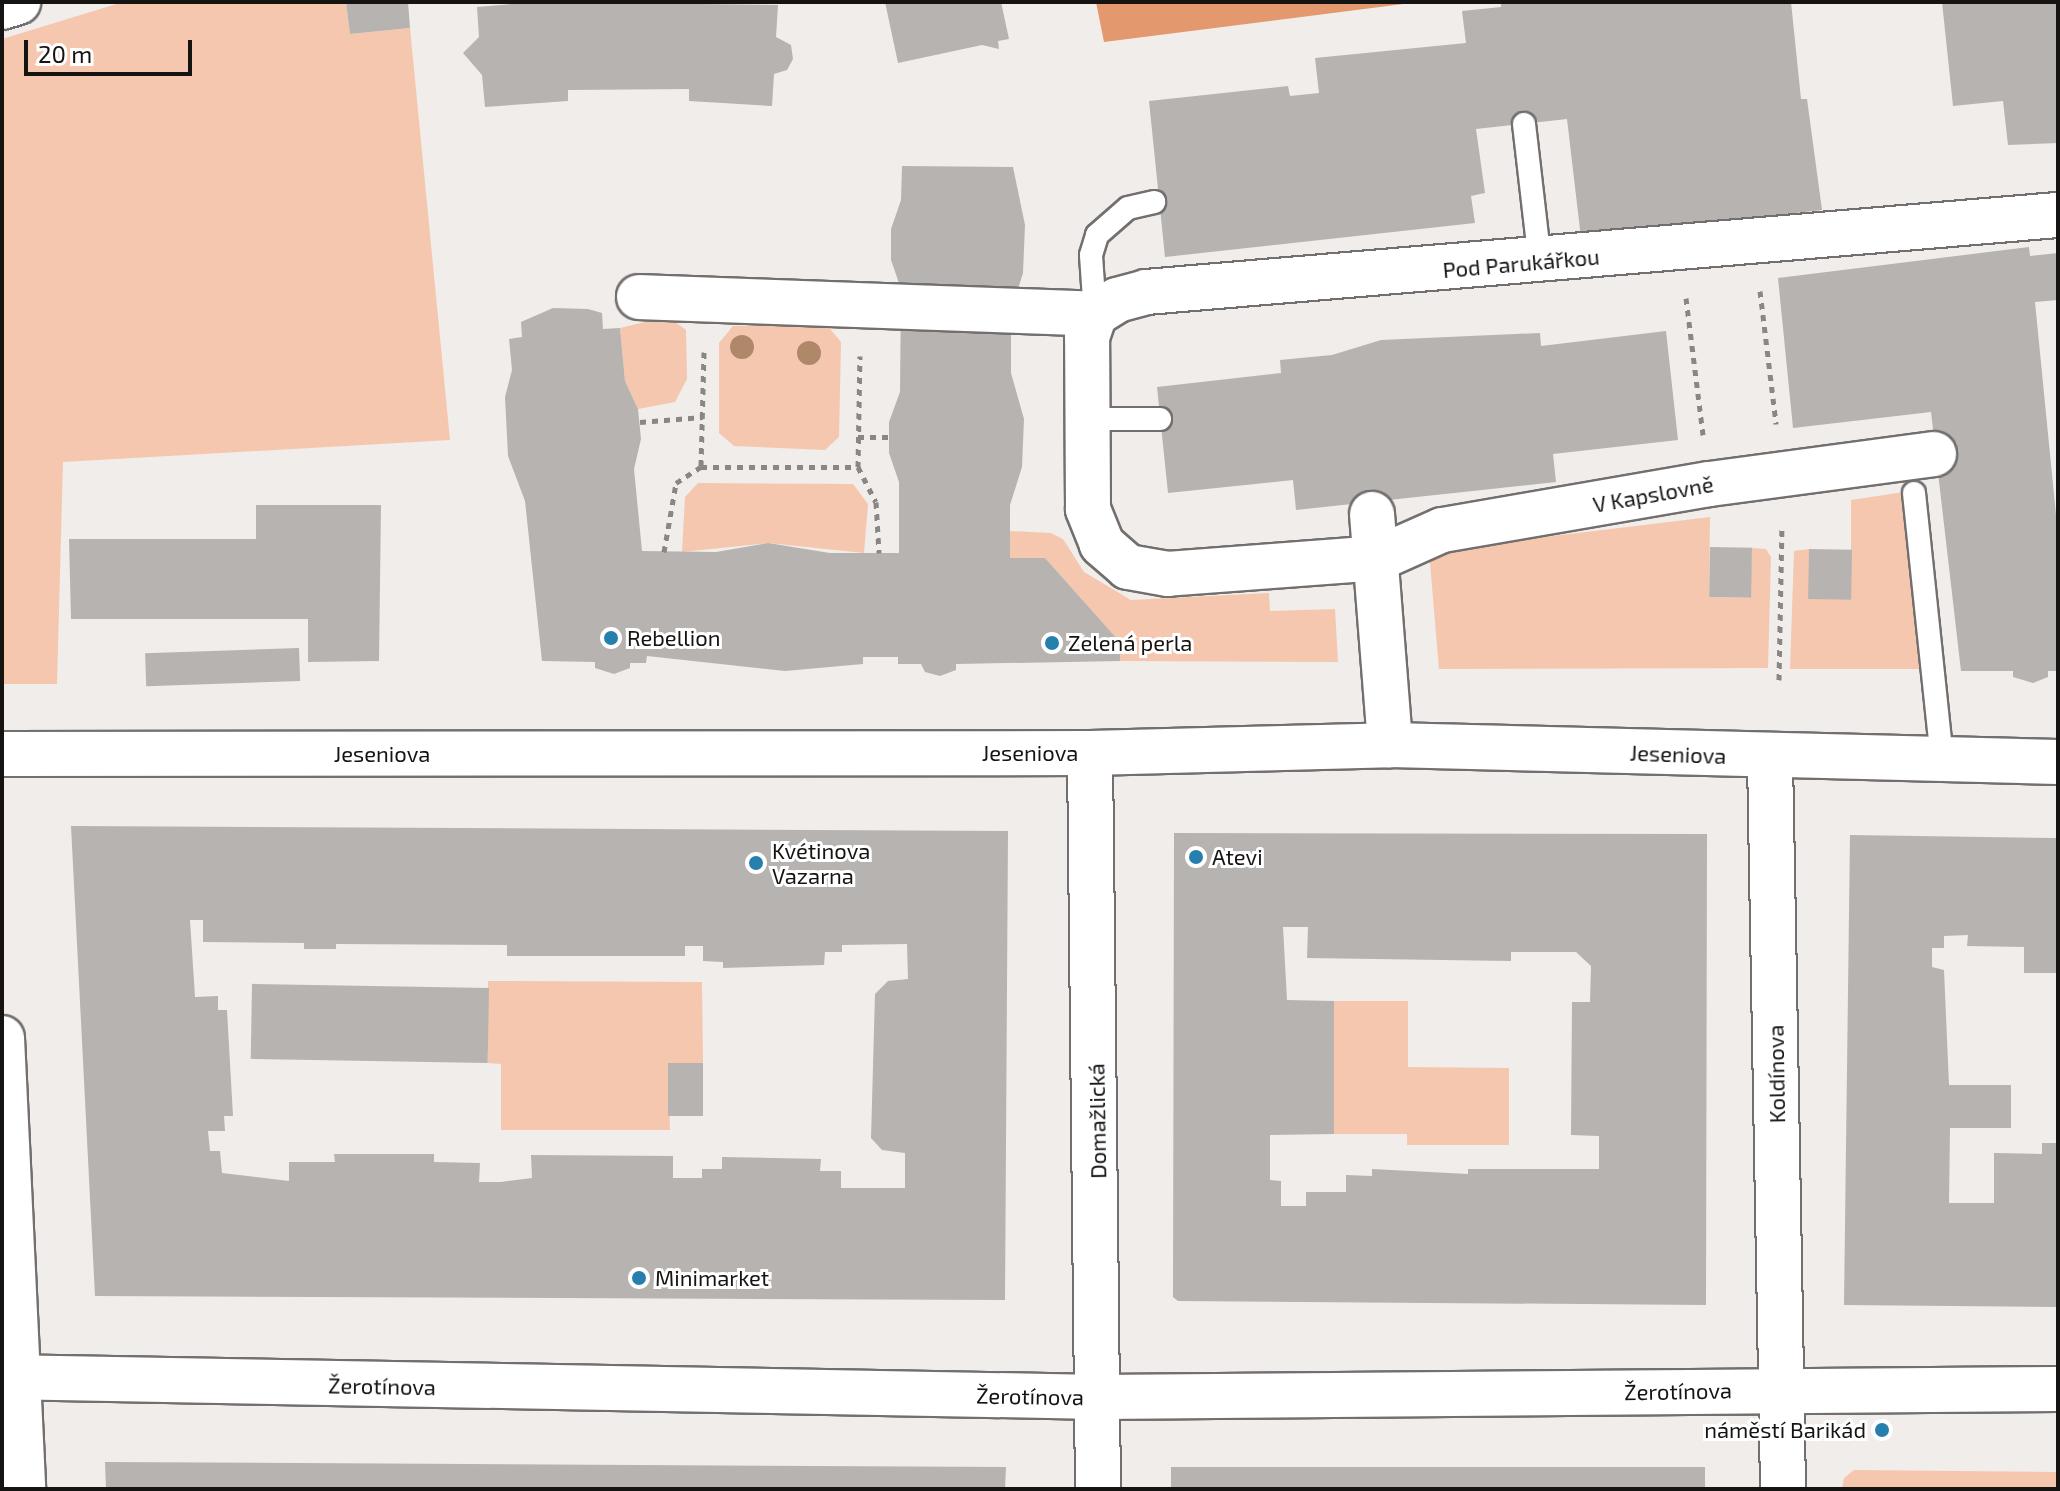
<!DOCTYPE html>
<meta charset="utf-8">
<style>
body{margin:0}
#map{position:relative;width:2060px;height:1491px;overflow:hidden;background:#f0edeb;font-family:"Exo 2",sans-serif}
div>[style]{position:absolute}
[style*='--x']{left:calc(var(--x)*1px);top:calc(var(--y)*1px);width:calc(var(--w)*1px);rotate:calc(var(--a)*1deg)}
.green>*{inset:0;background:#f5c7ae}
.forest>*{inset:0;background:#e4986d}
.building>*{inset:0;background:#b6b3b1;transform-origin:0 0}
.path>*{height:5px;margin-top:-2.5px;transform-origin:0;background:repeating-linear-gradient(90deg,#898785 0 6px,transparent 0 12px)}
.roads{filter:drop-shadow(2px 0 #726f6e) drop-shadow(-2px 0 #726f6e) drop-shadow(0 2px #726f6e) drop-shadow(0 -2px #726f6e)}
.lane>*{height:22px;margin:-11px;padding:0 11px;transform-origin:11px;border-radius:11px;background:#fff}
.street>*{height:44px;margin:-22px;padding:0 22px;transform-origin:22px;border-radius:22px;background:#fff}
.trees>*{width:24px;height:24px;margin:-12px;border-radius:50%;background:#af886a}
.dots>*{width:22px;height:22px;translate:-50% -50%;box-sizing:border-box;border:4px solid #fff;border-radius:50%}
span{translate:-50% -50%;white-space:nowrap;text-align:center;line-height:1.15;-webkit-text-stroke:6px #fff;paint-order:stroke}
.street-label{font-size:22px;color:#151413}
.poi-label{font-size:22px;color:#151413}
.left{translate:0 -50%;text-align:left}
.right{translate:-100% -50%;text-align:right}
.frame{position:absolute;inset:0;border:4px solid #151413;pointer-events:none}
.scale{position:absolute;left:24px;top:40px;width:168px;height:36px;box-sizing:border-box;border:4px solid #151413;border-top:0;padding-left:10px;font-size:24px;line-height:28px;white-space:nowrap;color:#151413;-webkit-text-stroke:6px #fff;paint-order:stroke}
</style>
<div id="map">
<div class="green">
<i style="clip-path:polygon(123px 2px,346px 2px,350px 34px,410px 28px,450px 440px,63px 462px,57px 684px,2px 684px,2px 39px)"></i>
<i style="clip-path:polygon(649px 321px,675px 322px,686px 330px,687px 379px,675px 402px,638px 409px,625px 381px,620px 328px)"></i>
<i style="clip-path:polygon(826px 324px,841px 342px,839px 437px,825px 450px,734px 446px,719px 433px,719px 343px,733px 326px)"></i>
<i style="clip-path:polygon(698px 483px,853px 484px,868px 504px,864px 553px,768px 543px,682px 552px,685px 497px)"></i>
<i style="clip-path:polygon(1904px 492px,1919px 669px,1790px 669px,1794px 551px,1809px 549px,1851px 600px,1851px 500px)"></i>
<i style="clip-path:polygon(1710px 517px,1709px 597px,1750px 598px,1752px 548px,1766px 549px,1771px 557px,1768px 668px,1439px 669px,1429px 551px)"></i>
<i style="clip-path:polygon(1010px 531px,1051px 533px,1063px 539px,1084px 572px,1131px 600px,1269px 593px,1270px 611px,1335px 609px,1338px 662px,1120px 661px,1120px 642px,1045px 558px,1010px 558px)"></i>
<i style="clip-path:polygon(488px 981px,702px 982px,703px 1063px,668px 1063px,670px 1130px,501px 1130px,501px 1064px,488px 1063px)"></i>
<i style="clip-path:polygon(1334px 1001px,1408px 1001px,1408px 1067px,1509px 1068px,1509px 1145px,1407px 1145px,1407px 1134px,1334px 1134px)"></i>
<i style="clip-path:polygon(1854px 1470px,2058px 1472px,2058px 1489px,1842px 1489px,1844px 1478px)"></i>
</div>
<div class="forest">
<i style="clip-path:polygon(1096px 2px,1419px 2px,1104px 42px)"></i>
</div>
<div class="building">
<i style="clip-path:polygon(346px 2px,408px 2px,410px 28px,350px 34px)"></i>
<i style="clip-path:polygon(535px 2px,778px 5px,776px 37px,791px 45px,793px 59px,787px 70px,774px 74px,772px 106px,689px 101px,689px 89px,568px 90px,568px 101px,485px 107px,482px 75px,463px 53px,479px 37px,477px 7px)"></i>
<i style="clip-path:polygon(885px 2px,1001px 2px,1009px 39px,998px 41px,999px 49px,982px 45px,898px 63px)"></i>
<i style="clip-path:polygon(1501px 2px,1791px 2px,1801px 99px,1807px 99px,1822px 210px,1581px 238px,1567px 119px,1476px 129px,1485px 193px,1471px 196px,1475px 223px,1165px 257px,1149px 101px,1288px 86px,1290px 96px,1319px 93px,1315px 58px,1466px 43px,1462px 11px,1501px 7px)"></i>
<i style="clip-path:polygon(1942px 2px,2058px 2px,2058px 143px,2008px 145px,2003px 101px,1953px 106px)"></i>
<i style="clip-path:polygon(902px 166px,1013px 167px,1025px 225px,1023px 273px,1011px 311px,1011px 373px,1024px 419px,1022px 467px,1010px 505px,1010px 558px,1045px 558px,1120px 642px,1120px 661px,956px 664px,956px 670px,940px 676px,925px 672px,921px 664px,898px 664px,898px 657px,863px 657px,863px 664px,785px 671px,647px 656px,646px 663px,630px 663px,630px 668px,614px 674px,595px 668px,595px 662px,542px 661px,525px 501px,508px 456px,505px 397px,512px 370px,509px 339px,522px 337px,521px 322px,553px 308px,588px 309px,602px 313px,603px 329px,620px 328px,625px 381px,638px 409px,641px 439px,634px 469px,642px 551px,716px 552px,768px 543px,830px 553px,899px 553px,899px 482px,889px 453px,889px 422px,900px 392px,901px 289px,891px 260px,891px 229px,901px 200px)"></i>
<i style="clip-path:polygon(2029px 247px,2030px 256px,2058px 253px,2058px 300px,2035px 302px,2058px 535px,2058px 671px,2048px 671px,2048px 677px,2033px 683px,2013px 677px,2013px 671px,1961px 671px,1931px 412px,1793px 428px,1778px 278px)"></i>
<i style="clip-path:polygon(1666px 331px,1678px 440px,1553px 454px,1556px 482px,1296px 510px,1293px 480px,1168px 493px,1157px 387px,1281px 373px,1280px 360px,1332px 355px,1381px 340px,1540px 333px,1541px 346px)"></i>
<i style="clip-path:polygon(256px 505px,381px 505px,379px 661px,308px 662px,308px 619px,71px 619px,69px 539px,256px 539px)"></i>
<i style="left:1710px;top:547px;width:42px;height:50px;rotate:1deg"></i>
<i style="left:1809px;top:549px;width:43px;height:50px;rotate:1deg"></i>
<i style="left:299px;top:648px;width:33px;height:154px;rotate:88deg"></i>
<i style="clip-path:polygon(evenodd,71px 826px,1008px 831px,1005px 1300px,95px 1296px,71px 826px,190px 920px,203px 920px,203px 942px,304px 943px,304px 949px,336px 949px,336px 944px,507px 945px,507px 956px,685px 956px,685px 946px,703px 946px,703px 961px,723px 962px,723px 968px,824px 965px,825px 952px,842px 952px,842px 945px,907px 944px,908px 979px,888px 981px,875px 994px,871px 1138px,882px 1150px,905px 1153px,905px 1188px,841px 1188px,841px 1171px,820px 1171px,821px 1159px,722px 1157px,722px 1169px,702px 1169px,702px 1178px,673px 1178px,673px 1156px,531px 1155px,532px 1178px,501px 1182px,479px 1182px,480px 1163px,434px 1162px,434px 1154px,334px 1154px,335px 1162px,289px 1162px,289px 1181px,222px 1173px,220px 1151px,210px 1151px,208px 1131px,225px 1131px,224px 1116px,233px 1116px,227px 1010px,218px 1010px,218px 996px,195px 997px,190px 920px)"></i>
<i style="clip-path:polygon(evenodd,1174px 833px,1707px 834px,1706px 1305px,1178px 1301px,1173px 1297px,1174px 833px,1283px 927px,1308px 927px,1307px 958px,1511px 961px,1511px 952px,1576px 952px,1591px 966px,1590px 1002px,1572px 1002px,1571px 1135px,1599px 1136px,1599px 1169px,1468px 1169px,1468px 1174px,1372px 1169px,1372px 1176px,1346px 1175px,1346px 1192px,1306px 1192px,1306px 1206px,1281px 1206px,1281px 1181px,1270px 1180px,1270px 1135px,1334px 1134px,1334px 1001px,1287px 1000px,1283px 927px)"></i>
<i style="clip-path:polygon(1850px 835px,2058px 838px,2058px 973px,2024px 973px,2024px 947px,1967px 946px,1968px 935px,1944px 936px,1944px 948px,1932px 948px,1932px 967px,1944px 970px,1949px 1085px,2011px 1085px,2011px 1128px,1950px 1128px,1949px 1203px,1994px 1203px,1994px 1153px,2042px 1154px,2042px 1143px,2058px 1143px,2058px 1307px,1844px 1305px)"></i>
<i style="left:489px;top:988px;width:75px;height:237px;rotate:91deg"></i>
<i style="left:668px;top:1063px;width:35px;height:53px"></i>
<i style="clip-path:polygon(105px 1462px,1006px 1467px,1005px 1489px,106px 1489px)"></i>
<i style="left:1171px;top:1467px;width:534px;height:22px"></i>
</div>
<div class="path">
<i style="--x:1760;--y:291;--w:134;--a:83.1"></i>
<i style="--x:1686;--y:298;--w:138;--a:82.9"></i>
<i style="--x:704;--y:352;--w:115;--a:91.5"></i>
<i style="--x:701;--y:467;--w:157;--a:0"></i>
<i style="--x:858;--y:467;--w:111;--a:-89"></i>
<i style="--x:640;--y:422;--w:63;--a:-4.5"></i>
<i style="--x:858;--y:437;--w:31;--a:0"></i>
<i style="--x:858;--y:467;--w:39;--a:63"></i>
<i style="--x:876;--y:502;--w:51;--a:86.6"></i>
<i style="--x:664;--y:552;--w:70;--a:-80.1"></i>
<i style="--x:676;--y:483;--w:30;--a:-33"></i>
<i style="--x:1779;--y:680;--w:154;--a:-88.9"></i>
</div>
<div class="roads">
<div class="lane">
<i style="--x:1524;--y:124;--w:139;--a:83.4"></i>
<i style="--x:1095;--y:314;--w:59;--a:-93.9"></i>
<i style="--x:1091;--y:255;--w:21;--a:-73"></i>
<i style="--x:1097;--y:235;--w:41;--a:-41.1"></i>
<i style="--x:1128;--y:208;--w:27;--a:-13"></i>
<i style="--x:1087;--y:419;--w:73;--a:0"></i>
<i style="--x:1914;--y:493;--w:268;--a:84"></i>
</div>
<div class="street">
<i style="--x:2;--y:7;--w:17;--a:-17"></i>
<i style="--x:639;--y:297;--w:456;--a:2.1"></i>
<i style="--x:1934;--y:454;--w:227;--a:172.4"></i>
<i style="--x:1709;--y:484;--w:271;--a:170.2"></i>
<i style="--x:1442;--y:530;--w:69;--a:156"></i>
<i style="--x:1379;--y:558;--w:212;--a:175.7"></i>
<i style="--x:1168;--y:574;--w:41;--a:-170.1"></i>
<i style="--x:1128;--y:567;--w:35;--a:-139"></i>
<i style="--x:1102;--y:544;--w:38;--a:-112"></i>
<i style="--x:1088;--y:509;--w:172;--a:-90.3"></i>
<i style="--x:1087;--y:337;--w:24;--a:-71"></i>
<i style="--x:1095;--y:314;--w:26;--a:-32"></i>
<i style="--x:1117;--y:300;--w:30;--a:-15"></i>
<i style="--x:1146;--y:292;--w:915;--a:-4.83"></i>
<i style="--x:1372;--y:514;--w:232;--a:85.5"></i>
<i style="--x:1090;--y:753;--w:736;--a:89.38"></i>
<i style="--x:2;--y:754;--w:1088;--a:-0.05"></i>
<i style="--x:1090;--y:753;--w:300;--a:-1.5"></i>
<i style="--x:1390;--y:745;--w:668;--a:1.46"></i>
<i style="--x:1770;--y:758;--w:731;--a:88.98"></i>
<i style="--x:2;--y:1038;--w:451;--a:87.3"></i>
<i style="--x:2;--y:1377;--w:1097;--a:1.04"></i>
<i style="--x:1099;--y:1397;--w:959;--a:-0.48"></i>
</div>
</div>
<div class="trees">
<i style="left:742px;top:347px"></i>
<i style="left:809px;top:353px"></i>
</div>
<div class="dots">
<i style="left:611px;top:638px;background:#267fad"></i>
<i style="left:1052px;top:643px;background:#267fad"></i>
<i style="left:1196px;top:857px;background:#267fad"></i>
<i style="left:756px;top:863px;background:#267fad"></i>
<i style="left:639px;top:1278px;background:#267fad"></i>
<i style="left:1882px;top:1430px;background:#267fad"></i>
</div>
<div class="street-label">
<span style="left:1521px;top:263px;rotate:-5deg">Pod Parukářkou</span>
<span style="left:1653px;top:494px;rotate:-10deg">V Kapslovně</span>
<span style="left:1030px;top:753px">Jeseniova</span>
<span style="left:382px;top:754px">Jeseniova</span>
<span style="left:1678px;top:754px;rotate:2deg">Jeseniova</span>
<span style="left:1776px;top:1074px;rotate:-91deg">Koldínova</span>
<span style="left:1097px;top:1121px;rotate:-91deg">Domažlická</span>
<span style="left:382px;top:1386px;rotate:1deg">Žerotínova</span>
<span style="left:1678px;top:1391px;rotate:-1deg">Žerotínova</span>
<span style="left:1030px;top:1396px;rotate:1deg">Žerotínova</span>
</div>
<div class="poi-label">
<span class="left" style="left:627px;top:638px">Rebellion</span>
<span class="left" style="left:1068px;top:643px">Zelená perla</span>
<span class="left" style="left:772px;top:863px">Kvétinova<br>Vazarna</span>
<span class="left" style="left:1212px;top:857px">Atevi</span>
<span class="left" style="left:655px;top:1278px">Minimarket</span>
<span class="right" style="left:1866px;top:1430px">náměstí Barikád</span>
</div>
<div class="frame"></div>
<div class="scale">20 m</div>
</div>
